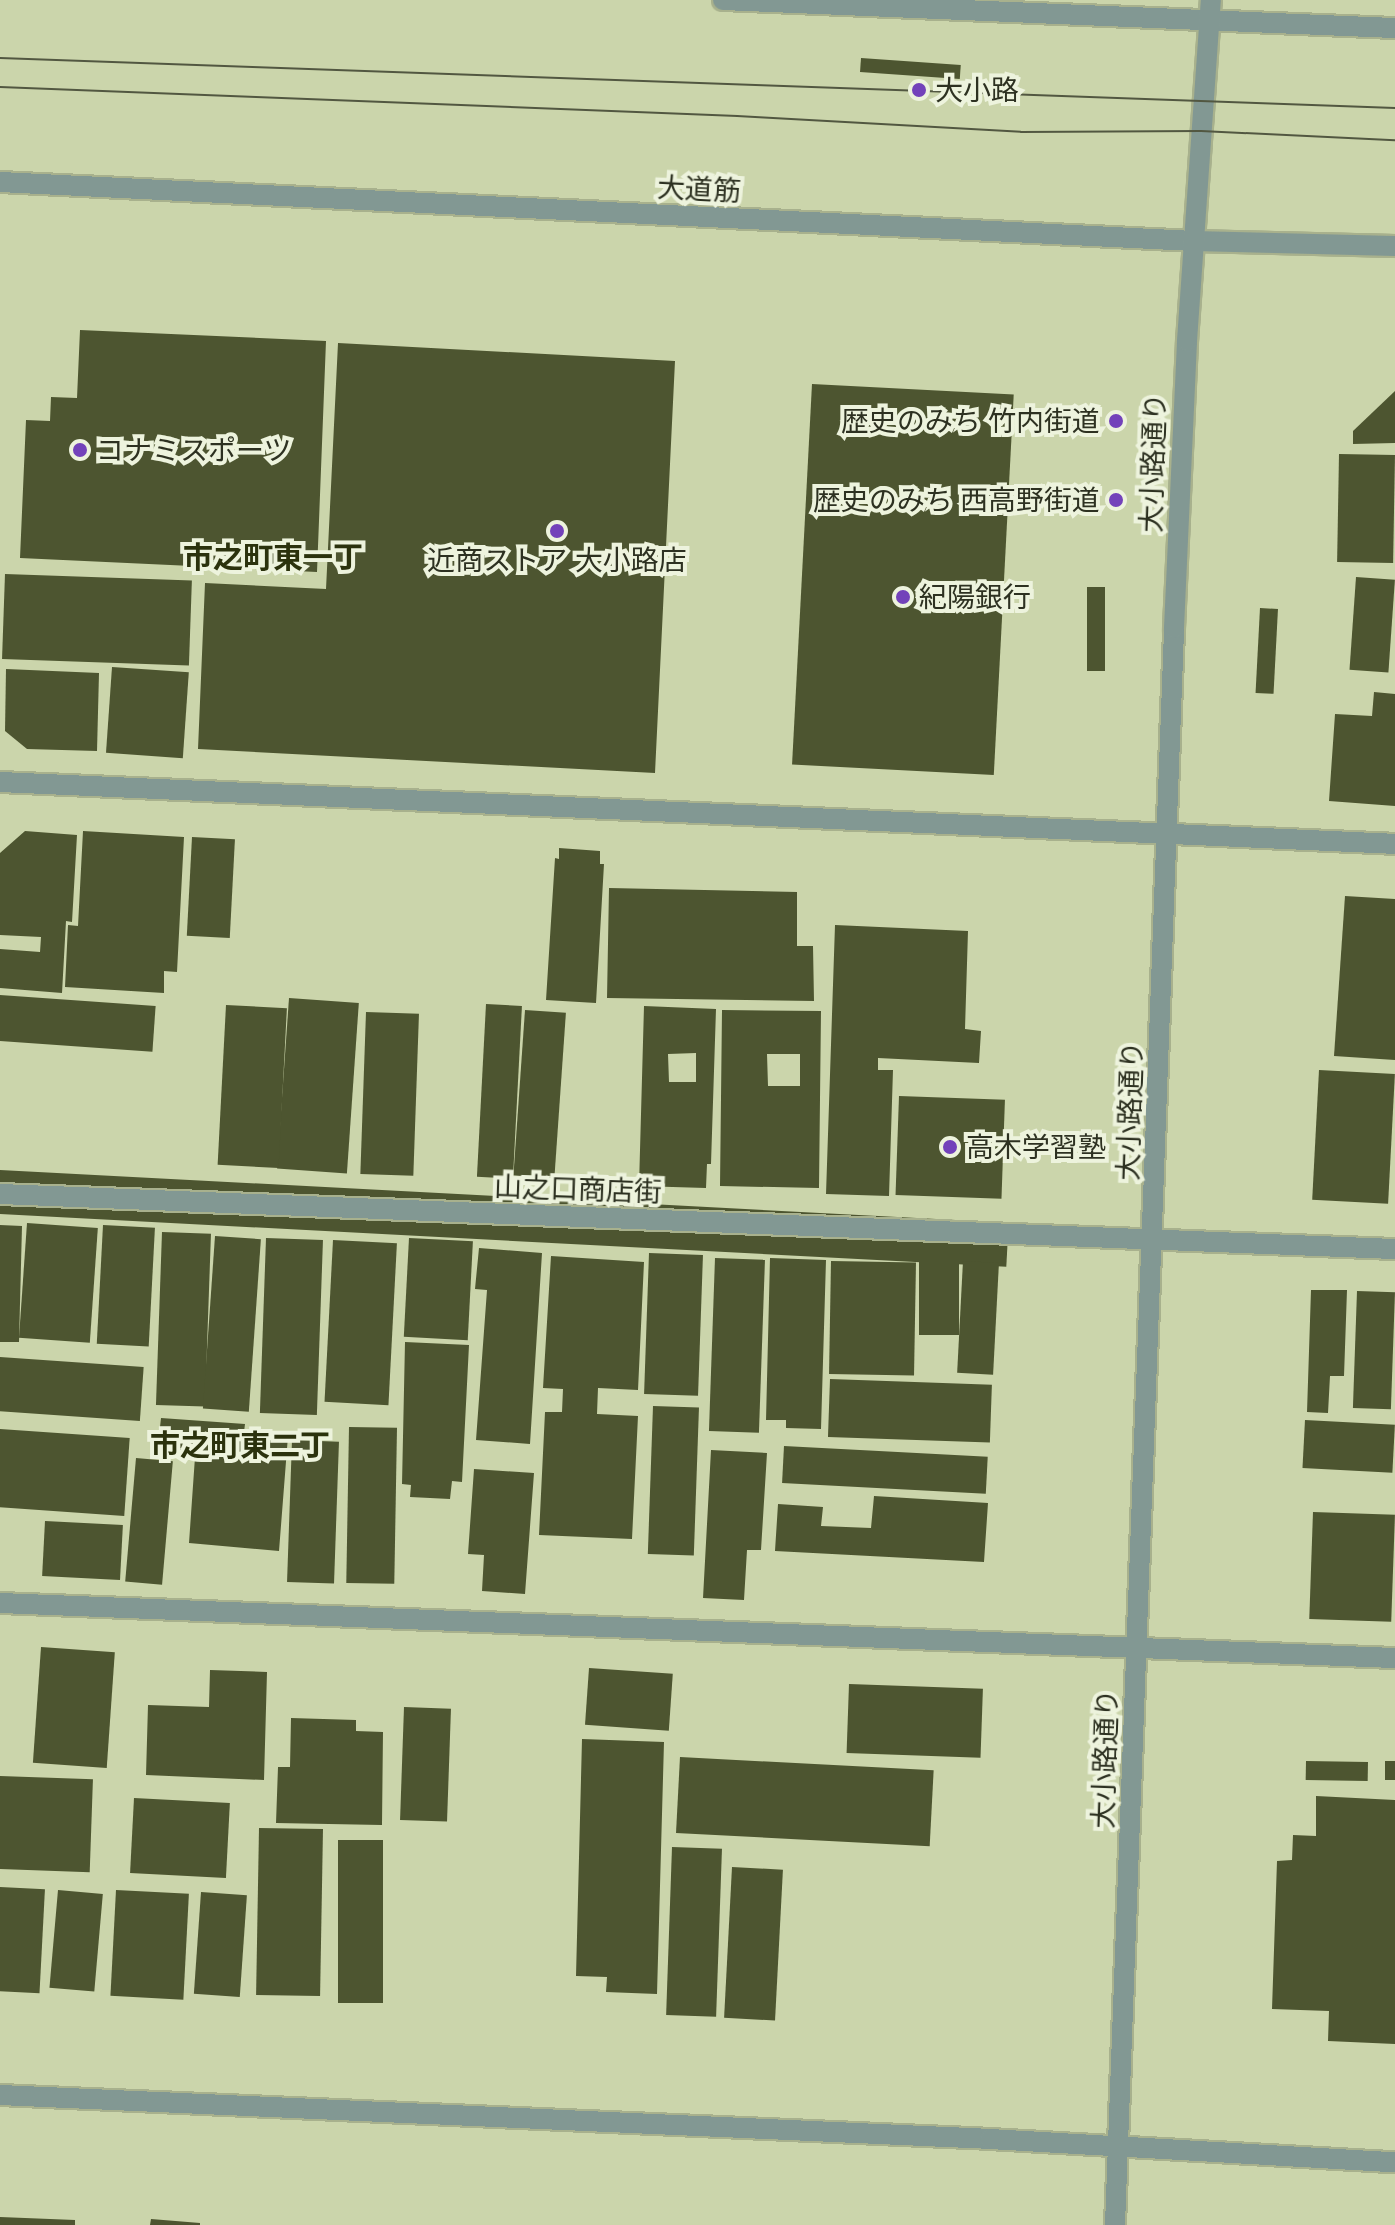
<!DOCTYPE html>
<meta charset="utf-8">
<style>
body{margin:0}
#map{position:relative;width:1395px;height:2225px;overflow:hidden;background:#cbd5ab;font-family:Lora,"Noto Sans JP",serif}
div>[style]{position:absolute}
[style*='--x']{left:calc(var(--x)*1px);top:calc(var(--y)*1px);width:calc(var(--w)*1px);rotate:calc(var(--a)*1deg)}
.building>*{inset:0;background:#4d5530;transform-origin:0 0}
.roads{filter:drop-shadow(2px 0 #a8b18d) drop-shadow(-2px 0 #a8b18d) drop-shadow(0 2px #a8b18d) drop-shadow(0 -2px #a8b18d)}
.minor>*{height:20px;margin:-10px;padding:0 10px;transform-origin:10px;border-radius:10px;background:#829893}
.tram>*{height:2px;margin:-1px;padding:0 1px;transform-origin:1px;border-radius:1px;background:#525741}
.dots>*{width:22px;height:22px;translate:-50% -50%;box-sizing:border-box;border:4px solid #edf3dd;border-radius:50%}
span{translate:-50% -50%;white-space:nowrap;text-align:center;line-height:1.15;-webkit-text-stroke:8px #edf3dd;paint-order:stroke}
.poi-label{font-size:28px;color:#2d3121}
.left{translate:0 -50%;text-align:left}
.right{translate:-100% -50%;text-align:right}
.street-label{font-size:28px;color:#2d3121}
.neighbourhood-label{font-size:30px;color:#2b320d;font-weight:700}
</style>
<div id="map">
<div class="building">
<i style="left:861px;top:58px;width:100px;height:14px;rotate:4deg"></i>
<i style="clip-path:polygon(80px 330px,326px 341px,317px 572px,20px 558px,26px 420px,50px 421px,51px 397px,77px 398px)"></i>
<i style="clip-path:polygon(338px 343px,675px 361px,655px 773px,198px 749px,205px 583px,326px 589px)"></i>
<i style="left:812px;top:384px;width:202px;height:381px;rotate:3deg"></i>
<i style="clip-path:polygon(1395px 391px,1395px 443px,1353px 444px,1353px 431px)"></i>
<i style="left:1339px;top:454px;width:56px;height:108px;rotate:1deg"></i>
<i style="left:5px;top:574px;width:187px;height:85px;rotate:2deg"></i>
<i style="left:1356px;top:577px;width:39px;height:93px;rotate:4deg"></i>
<i style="left:1087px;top:587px;width:18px;height:84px"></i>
<i style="left:1260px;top:608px;width:18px;height:85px;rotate:3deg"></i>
<i style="left:112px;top:667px;width:77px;height:86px;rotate:4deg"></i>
<i style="clip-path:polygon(6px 669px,99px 673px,97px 751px,27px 749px,5px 731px)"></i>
<i style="clip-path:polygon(1374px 692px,1395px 694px,1395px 806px,1329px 801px,1335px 714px,1372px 716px)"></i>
<i style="clip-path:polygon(25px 831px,77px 835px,72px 922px,66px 921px,62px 993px,0 988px,0 949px,40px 952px,41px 937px,0 935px,0 853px)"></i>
<i style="clip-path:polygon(83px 831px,184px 837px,177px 972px,164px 971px,164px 993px,65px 987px,68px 925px,78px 926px)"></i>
<i style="left:192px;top:837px;width:43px;height:99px;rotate:3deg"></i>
<i style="clip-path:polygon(559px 848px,600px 851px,600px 864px,604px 864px,596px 1003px,546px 1000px,555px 858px,559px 859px)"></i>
<i style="clip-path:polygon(609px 888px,797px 892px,797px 946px,813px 946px,814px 1001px,607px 998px)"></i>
<i style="clip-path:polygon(1345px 896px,1395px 899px,1395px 1060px,1334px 1056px)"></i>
<i style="clip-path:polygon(835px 925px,968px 931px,965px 1029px,981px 1031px,979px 1063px,878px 1058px,878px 1070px,893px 1070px,889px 1196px,826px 1194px)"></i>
<i style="left:0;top:995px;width:156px;height:46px;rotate:4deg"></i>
<i style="left:289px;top:998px;width:70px;height:171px;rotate:4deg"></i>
<i style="left:486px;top:1004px;width:36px;height:173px;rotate:3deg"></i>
<i style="left:226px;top:1005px;width:61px;height:160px;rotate:3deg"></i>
<i style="clip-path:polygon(evenodd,644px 1006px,716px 1009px,711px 1164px,707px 1164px,706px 1188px,639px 1186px,644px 1006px,696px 1053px,696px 1082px,669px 1082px,668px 1054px,696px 1053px)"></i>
<i style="left:525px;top:1010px;width:41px;height:166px;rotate:4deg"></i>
<i style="clip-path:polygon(evenodd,722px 1010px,821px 1011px,819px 1188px,720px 1186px,722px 1010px,767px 1054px,800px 1054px,800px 1086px,768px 1086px,767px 1054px)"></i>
<i style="left:366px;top:1012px;width:53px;height:162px;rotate:2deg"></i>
<i style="left:1319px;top:1070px;width:76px;height:130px;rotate:3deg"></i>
<i style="left:899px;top:1096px;width:106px;height:99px;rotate:2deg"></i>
<i style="left:0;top:1170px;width:1010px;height:44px;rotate:3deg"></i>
<i style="left:27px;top:1223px;width:71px;height:115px;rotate:4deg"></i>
<i style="clip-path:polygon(0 1225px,22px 1226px,19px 1342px,0 1342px)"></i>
<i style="left:103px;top:1225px;width:52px;height:119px;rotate:3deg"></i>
<i style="left:162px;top:1232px;width:49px;height:173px;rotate:2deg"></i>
<i style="left:215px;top:1236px;width:46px;height:173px;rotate:4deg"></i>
<i style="left:266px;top:1238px;width:57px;height:175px;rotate:2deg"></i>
<i style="left:409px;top:1238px;width:64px;height:99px;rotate:3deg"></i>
<i style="left:333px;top:1240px;width:64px;height:162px;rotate:3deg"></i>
<i style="clip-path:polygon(479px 1248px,542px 1253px,530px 1444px,476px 1440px,487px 1290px,475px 1289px)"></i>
<i style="left:649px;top:1253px;width:54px;height:141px;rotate:2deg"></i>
<i style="clip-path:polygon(551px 1256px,644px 1262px,638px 1390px,598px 1388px,597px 1414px,638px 1416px,632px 1539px,539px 1535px,545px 1412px,562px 1412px,563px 1389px,543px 1388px)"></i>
<i style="left:715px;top:1258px;width:50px;height:173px;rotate:2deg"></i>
<i style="clip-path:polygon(770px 1258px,826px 1260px,821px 1429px,786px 1428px,786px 1420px,766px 1420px)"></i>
<i style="left:831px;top:1261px;width:85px;height:113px;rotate:1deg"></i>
<i style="left:963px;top:1261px;width:36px;height:112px;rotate:3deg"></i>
<i style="left:919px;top:1262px;width:40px;height:73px"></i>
<i style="clip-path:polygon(1311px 1290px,1347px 1290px,1344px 1376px,1330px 1376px,1328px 1413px,1307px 1412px)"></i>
<i style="left:1357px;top:1291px;width:38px;height:117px;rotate:2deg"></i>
<i style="clip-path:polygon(405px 1342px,469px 1345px,462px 1482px,452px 1481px,450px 1499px,410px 1497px,411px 1485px,402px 1484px)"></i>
<i style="left:0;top:1357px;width:144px;height:54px;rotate:4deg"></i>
<i style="left:830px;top:1379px;width:162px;height:58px;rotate:2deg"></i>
<i style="left:653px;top:1406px;width:46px;height:148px;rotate:2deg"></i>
<i style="clip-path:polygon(161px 1418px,245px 1424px,244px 1432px,288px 1436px,279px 1551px,189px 1543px,195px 1457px,157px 1454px)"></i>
<i style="left:1305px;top:1420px;width:90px;height:48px;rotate:3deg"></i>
<i style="left:349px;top:1427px;width:48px;height:156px;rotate:1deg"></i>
<i style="left:0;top:1429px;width:130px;height:78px;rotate:4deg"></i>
<i style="left:292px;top:1440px;width:47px;height:142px;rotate:2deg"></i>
<i style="left:784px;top:1446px;width:204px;height:37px;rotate:3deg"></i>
<i style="clip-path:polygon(711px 1450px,767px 1453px,761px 1550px,747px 1550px,744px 1600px,703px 1598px)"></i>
<i style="left:136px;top:1458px;width:37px;height:124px;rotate:5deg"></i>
<i style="clip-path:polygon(474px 1469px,534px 1473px,525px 1594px,482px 1591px,484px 1555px,468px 1554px)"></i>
<i style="clip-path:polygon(874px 1496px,988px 1503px,984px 1562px,775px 1551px,778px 1504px,823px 1507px,821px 1526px,871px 1528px)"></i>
<i style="left:1313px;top:1512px;width:82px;height:107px;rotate:2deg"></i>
<i style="left:45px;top:1521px;width:78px;height:55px;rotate:3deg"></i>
<i style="left:41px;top:1647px;width:74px;height:116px;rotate:4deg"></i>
<i style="left:589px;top:1668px;width:84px;height:57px;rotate:4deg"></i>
<i style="clip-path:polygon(210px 1670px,267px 1672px,264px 1780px,146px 1775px,148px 1705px,209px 1707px)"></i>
<i style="left:849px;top:1684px;width:134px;height:69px;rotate:2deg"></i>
<i style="left:404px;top:1707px;width:47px;height:113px;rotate:2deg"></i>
<i style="clip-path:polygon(291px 1718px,356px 1720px,356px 1731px,383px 1732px,382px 1825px,276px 1823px,278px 1767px,290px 1767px)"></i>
<i style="clip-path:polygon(582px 1739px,664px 1742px,657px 1994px,606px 1992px,607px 1977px,576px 1976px)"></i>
<i style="left:680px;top:1757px;width:254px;height:76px;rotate:3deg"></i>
<i style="left:1306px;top:1761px;width:62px;height:19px;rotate:1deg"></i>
<i style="left:1385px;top:1761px;width:10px;height:19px"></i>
<i style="left:0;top:1776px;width:93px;height:93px;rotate:2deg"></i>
<i style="clip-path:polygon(1316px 1796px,1395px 1800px,1395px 2044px,1328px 2041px,1329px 2011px,1272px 2009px,1277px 1861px,1292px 1860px,1293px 1835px,1316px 1836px)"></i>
<i style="left:134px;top:1798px;width:96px;height:75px;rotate:3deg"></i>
<i style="left:259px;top:1828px;width:64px;height:167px;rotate:1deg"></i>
<i style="left:338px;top:1840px;width:45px;height:163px"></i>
<i style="left:672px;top:1847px;width:50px;height:168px;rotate:2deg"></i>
<i style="left:732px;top:1867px;width:51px;height:151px;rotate:3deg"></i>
<i style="left:0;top:1887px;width:45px;height:104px;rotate:3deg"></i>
<i style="left:58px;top:1890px;width:45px;height:98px;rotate:5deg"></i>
<i style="left:116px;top:1890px;width:73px;height:106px;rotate:3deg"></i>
<i style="left:201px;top:1892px;width:46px;height:102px;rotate:4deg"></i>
<i style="clip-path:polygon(0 2217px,75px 2220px,75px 2225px,0 2225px)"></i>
<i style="clip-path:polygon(151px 2219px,200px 2223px,200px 2225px,150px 2225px)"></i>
</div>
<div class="roads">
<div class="minor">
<i style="--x:723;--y:0;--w:673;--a:2.39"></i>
<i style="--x:0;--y:182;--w:1195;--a:2.83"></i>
<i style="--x:1194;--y:241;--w:201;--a:1.4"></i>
<i style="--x:0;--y:782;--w:1396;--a:2.54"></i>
<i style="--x:0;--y:1194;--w:1396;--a:2.26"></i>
<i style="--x:0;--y:1603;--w:1396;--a:2.26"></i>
<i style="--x:0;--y:2095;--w:991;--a:2.54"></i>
<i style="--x:990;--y:2139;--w:406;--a:3.3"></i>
<i style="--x:1115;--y:2225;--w:1598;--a:-87.88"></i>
<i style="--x:1174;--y:628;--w:287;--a:-87.4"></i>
<i style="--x:1187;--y:341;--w:342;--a:-86"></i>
</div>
</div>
<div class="tram">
<i style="--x:0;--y:58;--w:1396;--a:2.05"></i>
<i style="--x:0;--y:87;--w:738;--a:2.25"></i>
<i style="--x:737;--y:116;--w:284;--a:3.2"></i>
<i style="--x:1021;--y:132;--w:180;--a:-0.3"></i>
<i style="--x:1201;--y:131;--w:194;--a:2.7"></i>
</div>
<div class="dots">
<i style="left:919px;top:90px;background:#7342ba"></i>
<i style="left:1116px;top:421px;background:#7342ba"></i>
<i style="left:80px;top:450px;background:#7342ba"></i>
<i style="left:1116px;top:500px;background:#7342ba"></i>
<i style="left:557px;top:531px;background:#7342ba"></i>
<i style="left:903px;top:597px;background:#7342ba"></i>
<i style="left:950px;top:1147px;background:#7342ba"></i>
</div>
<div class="poi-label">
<span class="left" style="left:935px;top:90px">大小路</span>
<span class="right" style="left:1100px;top:421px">歴史のみち 竹内街道</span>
<span class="left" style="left:96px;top:450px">コナミスポーツ</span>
<span class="right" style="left:1100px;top:500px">歴史のみち 西高野街道</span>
<span style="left:557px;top:560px">近商ストア 大小路店</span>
<span class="left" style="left:919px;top:597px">紀陽銀行</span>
<span class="left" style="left:966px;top:1147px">高木学習塾</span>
</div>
<div class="street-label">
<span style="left:699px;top:189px;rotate:3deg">大道筋</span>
<span style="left:1153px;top:463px;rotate:-88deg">大小路通り</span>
<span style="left:1130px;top:1111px;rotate:-88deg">大小路通り</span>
<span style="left:578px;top:1189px;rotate:2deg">山之口商店街</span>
<span style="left:1105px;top:1759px;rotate:-88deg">大小路通り</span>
</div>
<div class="neighbourhood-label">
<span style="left:273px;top:557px">市之町東一丁</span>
<span style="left:240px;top:1445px">市之町東二丁</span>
</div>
</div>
